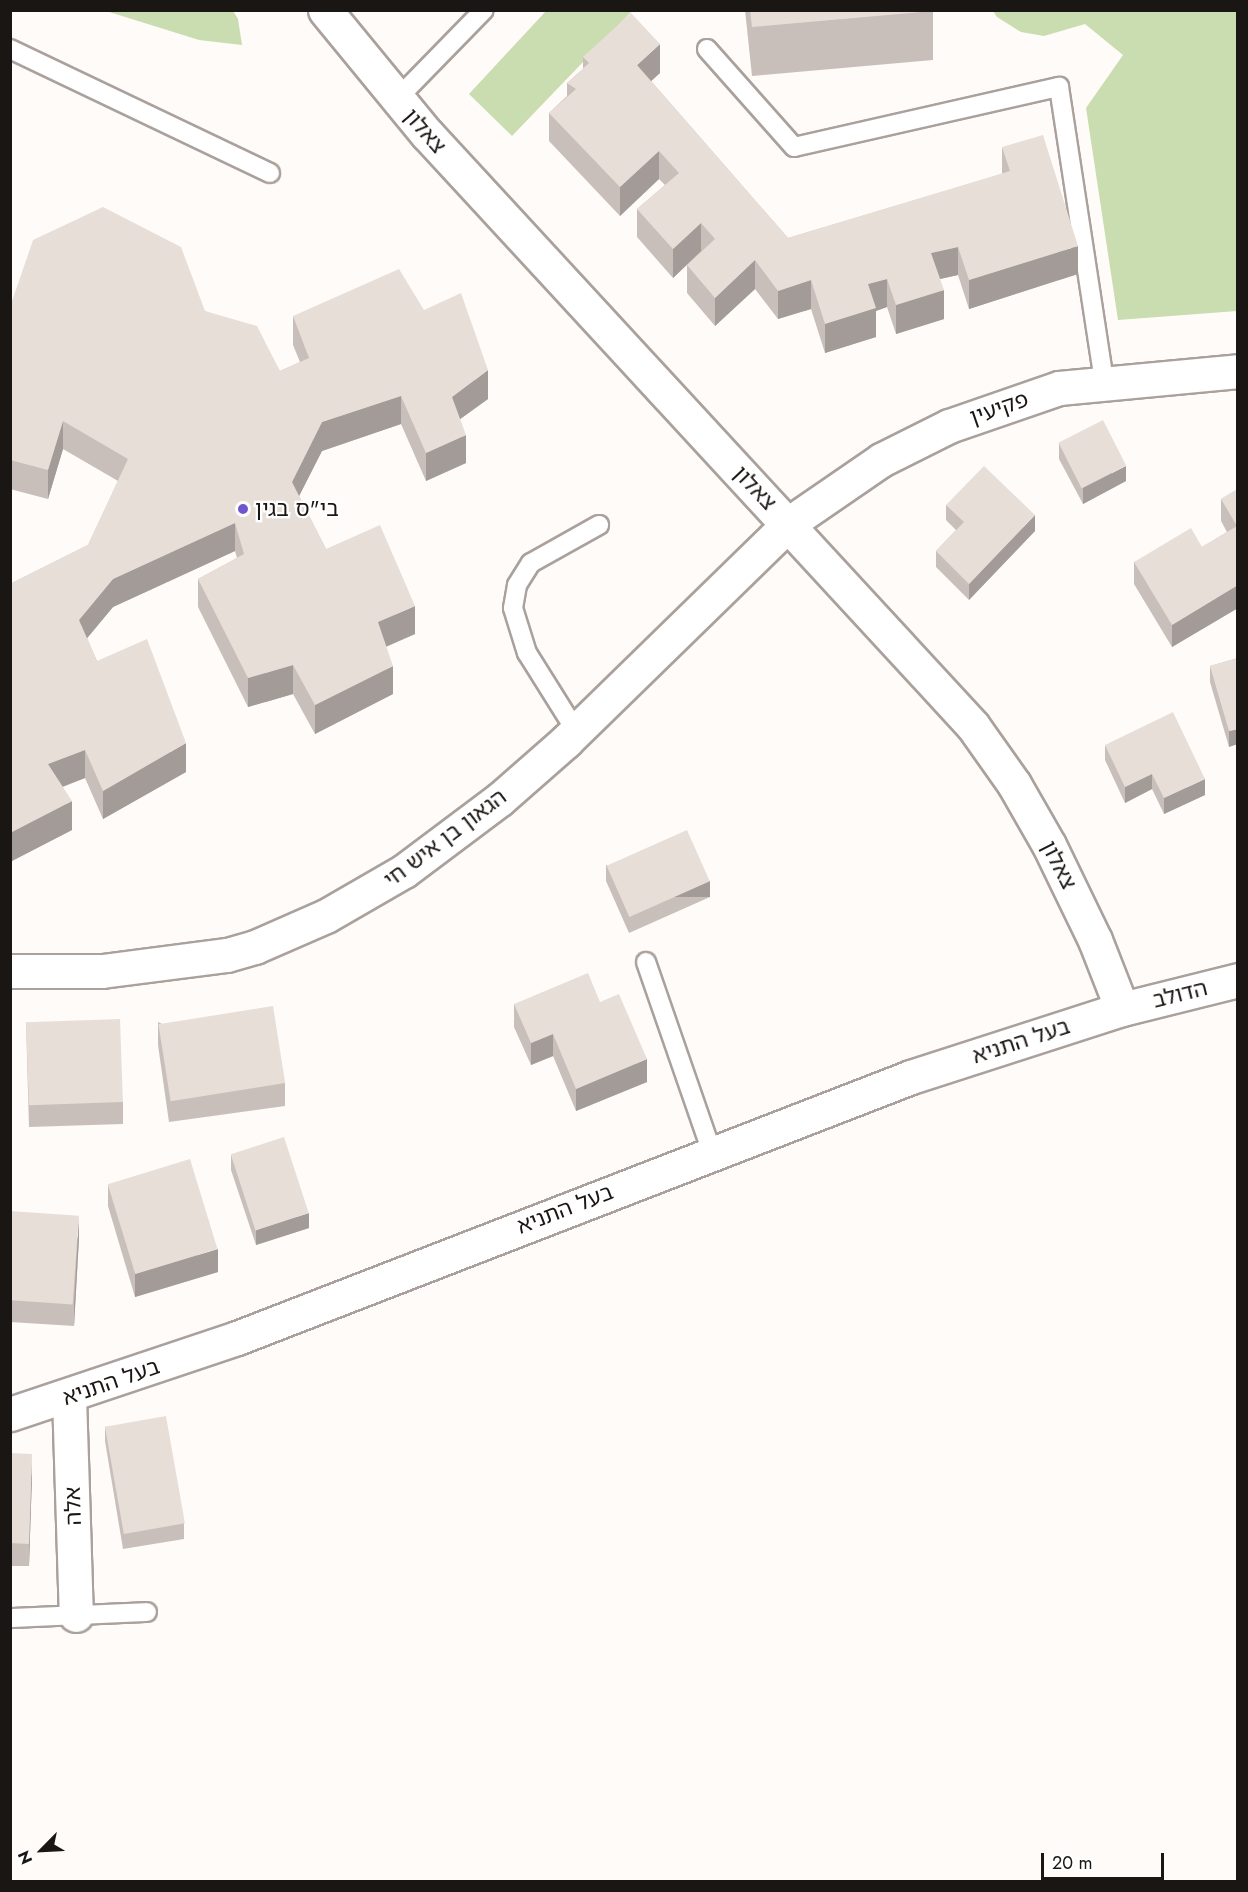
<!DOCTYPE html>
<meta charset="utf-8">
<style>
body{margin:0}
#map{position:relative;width:1248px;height:1892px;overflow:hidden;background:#fffbf8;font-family:Jost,"Noto Sans Hebrew",sans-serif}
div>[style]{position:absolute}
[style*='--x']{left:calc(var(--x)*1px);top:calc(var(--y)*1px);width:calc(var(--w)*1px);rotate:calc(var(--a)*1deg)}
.green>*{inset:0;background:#c9ddb0}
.roads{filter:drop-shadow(2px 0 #aaa19c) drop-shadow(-2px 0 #aaa19c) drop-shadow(0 2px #aaa19c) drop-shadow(0 -2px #aaa19c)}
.lane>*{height:18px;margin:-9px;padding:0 9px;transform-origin:9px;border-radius:9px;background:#fff}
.street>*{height:33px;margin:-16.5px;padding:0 16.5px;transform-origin:16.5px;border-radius:16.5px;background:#fff}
.wall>*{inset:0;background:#c8bfba}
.shaded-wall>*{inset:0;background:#a29b97;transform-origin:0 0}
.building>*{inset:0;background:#e8ded8;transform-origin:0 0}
.dots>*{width:16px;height:16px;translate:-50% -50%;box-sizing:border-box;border:3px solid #fff;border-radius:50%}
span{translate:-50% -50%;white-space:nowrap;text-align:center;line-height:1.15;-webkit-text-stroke:4.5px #fff;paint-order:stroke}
.street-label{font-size:22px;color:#1a1614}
.poi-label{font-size:22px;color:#1a1614}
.left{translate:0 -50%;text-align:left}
.frame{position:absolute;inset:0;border:12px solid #1a1614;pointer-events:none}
.north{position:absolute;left:12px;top:1820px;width:60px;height:60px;-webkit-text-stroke:4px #fff;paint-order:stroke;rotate:246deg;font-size:16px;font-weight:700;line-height:24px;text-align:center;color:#1a1614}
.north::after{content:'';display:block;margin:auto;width:21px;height:27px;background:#1a1614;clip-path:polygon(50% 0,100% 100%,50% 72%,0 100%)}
.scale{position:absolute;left:1041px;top:1853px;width:123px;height:27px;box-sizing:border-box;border:3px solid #1a1614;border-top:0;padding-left:8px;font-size:18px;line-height:21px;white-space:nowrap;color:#1a1614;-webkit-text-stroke:4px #fff;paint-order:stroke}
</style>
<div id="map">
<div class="green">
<i style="clip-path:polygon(106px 11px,233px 11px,238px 19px,242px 45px,199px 40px)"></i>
<i style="clip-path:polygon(546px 11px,632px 11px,512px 136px,469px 94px)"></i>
<i style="clip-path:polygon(993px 11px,1237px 11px,1237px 311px,1118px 320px,1086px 108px,1123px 55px,1085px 24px,1044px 36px,1021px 32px,997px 17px)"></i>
</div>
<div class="roads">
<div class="lane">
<i style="--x:10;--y:49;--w:288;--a:25.5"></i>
<i style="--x:707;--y:49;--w:131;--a:48.4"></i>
<i style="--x:794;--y:147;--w:272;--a:-12.8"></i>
<i style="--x:1059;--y:87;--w:298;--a:81.3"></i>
<i style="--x:397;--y:99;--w:124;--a:-45.7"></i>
<i style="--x:576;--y:731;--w:92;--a:-122.1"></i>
<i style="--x:527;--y:653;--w:47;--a:-107.3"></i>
<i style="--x:513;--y:608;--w:23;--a:-80"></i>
<i style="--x:517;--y:585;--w:26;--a:-58"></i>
<i style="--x:531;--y:563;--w:78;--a:-29.2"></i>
<i style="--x:646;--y:962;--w:202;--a:70.9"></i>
<i style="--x:10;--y:1618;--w:137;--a:-2.5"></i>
</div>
<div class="street">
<i style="--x:325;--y:10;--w:161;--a:50.6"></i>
<i style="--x:427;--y:134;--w:805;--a:47.31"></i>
<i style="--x:973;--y:726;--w:71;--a:54.7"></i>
<i style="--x:1014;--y:784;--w:70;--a:60.2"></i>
<i style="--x:1049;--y:845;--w:106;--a:64.2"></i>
<i style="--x:1095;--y:940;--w:74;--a:68.6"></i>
<i style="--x:10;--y:971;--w:92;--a:0"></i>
<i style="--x:102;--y:971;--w:126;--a:-7.3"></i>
<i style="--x:227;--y:955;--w:29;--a:-16"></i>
<i style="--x:255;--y:947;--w:77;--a:-23.6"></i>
<i style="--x:326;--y:916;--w:90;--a:-30"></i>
<i style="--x:404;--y:871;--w:120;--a:-36.9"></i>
<i style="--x:500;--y:799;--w:88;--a:-41.3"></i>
<i style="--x:566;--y:741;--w:310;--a:-44.3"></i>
<i style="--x:788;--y:524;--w:113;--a:-34.5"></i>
<i style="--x:881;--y:460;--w:76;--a:-26.6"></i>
<i style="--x:949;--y:426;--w:116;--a:-19.1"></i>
<i style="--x:1059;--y:388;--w:180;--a:-5.4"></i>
<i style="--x:69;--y:1396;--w:219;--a:88.2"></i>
<i style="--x:10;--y:1414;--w:239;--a:-18.5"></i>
<i style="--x:237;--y:1338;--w:723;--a:-21.17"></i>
<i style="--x:911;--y:1077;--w:222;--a:-17.9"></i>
<i style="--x:1122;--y:1009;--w:120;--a:-14"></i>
</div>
</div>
<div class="wall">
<i style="clip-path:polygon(745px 10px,933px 10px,933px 60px,752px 76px)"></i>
<i style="clip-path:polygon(583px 57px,660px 73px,651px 81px,788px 238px,1002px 174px,1002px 147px,1078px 274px,969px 309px,958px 275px,940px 279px,944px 319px,896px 334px,887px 307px,876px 311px,876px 337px,825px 353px,811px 309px,778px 319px,755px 289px,715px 326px,687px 293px,687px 265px,673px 278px,637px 237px,637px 209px,665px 185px,659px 179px,620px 216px,549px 141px,549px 113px,567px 96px,567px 83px,583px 69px)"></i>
<i style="clip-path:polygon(10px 307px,205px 311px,280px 371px,300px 362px,293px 345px,293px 316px,424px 310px,488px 399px,460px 419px,466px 463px,426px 481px,401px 424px,322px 451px,299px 496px,326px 549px,415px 634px,386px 647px,393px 694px,315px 734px,293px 694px,248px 707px,198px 607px,198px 579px,237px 558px,235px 551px,113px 607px,87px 638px,97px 661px,186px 772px,103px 819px,85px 778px,63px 787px,72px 830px,10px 862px,10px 584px,88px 545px,118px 481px,63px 449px,48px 499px,10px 489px)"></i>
<i style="clip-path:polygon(1059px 443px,1126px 481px,1083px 504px,1059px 459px)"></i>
<i style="clip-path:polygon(1238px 489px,1238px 608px,1172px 647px,1134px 584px,1134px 562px,1202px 547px,1227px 532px,1221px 521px,1221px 499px)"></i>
<i style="clip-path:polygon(946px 505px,1035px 531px,969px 600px,936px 567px,936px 551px,956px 530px,946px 520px)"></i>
<i style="clip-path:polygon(1238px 658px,1229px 747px,1210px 682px,1210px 666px)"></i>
<i style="clip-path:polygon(1105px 745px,1205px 795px,1164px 814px,1152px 789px,1125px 803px,1105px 760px)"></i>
<i style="clip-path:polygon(606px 865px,710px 897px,629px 933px,606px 881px)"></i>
<i style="clip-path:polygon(600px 1002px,647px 1082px,576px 1111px,553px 1056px,531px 1065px,514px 1027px,514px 1004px)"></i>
<i style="clip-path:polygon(26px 1022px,123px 1102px,123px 1124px,29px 1127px)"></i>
<i style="clip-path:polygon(158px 1022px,285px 1083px,285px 1106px,169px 1122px,158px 1045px)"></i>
<i style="clip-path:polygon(231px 1154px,309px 1228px,256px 1245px,231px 1170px)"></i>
<i style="clip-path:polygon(108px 1184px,218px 1272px,135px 1297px,108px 1206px)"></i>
<i style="clip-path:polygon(10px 1211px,79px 1238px,74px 1326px,10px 1322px)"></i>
<i style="clip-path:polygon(105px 1426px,184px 1523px,184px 1539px,123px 1549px,105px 1441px)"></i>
<i style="clip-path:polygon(10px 1453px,32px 1476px,29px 1566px,10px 1566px)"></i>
</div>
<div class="shaded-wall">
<i style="clip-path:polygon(660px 44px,660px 73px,637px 94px,637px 65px)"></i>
<i style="clip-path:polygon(659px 151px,659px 179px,620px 216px,620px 187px)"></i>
<i style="clip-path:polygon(701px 223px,701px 251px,673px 278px,673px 249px)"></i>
<i style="clip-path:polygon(1078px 246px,1078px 274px,969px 309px,969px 280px)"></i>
<i style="clip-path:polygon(958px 247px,958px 275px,931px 281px,931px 253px)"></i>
<i style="clip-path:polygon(755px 260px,755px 289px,715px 326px,715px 298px)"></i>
<i style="clip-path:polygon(887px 279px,887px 307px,876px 311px,876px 337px,825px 353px,825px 324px,868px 284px)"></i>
<i style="clip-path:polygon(811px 280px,811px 309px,778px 319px,778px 291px)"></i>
<i style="clip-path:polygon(944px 290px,944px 319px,896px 334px,896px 305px)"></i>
<i style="clip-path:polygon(488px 370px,488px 399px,452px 425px,452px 397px)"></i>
<i style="clip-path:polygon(401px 396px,401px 424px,322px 451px,292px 510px,292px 482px,322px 422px)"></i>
<i style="clip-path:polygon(63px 421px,63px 449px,48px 499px,48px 470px)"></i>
<i style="clip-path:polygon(466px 435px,466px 463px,426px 481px,426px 453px)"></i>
<i style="clip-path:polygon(1126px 466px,1126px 481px,1083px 504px,1083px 488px)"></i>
<i style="clip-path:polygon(1035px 515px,1035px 531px,969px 600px,969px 584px)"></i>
<i style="clip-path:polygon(235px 523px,235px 551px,113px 607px,79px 648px,79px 620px,113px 579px)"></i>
<i style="clip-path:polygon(1238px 585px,1238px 608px,1172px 647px,1172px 625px)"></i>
<i style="clip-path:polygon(415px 606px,415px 634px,378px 650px,378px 622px)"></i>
<i style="clip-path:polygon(293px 665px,293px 694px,248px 707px,248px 678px)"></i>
<i style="clip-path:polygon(393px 666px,393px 694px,315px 734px,315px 705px)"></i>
<i style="clip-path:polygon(1238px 729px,1238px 744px,1229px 747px,1229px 731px)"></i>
<i style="clip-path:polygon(186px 743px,186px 772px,103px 819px,103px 791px)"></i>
<i style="clip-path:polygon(85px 750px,85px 778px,48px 792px,48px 764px)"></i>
<i style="clip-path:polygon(1152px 774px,1152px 789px,1125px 803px,1125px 787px)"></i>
<i style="clip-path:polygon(1205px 779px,1205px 795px,1164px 814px,1164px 798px)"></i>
<i style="clip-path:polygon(72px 801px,72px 830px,10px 862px,10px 833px)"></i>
<i style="left:710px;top:881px;width:16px;height:89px;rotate:90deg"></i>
<i style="clip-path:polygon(553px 1034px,553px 1056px,531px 1065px,531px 1043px)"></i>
<i style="clip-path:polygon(647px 1059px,647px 1082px,576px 1111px,576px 1089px)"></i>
<i style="clip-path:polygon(309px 1213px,309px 1228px,256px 1245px,256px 1230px)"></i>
<i style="clip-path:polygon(79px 1216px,79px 1238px,74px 1326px,74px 1304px)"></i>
<i style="clip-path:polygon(218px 1249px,218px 1272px,135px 1297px,135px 1274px)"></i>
<i style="clip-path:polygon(32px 1454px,32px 1476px,29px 1566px,29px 1544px)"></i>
</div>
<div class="building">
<i style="clip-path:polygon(750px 10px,933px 10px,933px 11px,752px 27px)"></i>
<i style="clip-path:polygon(631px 13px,660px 44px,637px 65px,788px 238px,1010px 171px,1002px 147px,1043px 135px,1078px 246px,969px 280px,958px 247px,931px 253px,944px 290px,896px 305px,887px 279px,868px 284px,876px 308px,825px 324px,811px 280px,778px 291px,755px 260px,715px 298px,687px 265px,715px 239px,701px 223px,673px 249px,637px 209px,679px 173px,659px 151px,620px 187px,549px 113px,576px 89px,567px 83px,589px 63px,583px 57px)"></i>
<i style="clip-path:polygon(103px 207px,181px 247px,205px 311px,257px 326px,280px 371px,309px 358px,293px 316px,399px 269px,424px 310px,461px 293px,488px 370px,452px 397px,466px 435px,426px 453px,401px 396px,322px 422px,292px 482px,326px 549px,380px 525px,415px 606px,378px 622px,393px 666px,315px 705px,293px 665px,248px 678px,198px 579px,244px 554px,235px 523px,113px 579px,79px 620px,97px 661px,147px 639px,186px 743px,103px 791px,85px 750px,48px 764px,72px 801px,10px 833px,10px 584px,88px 545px,128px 459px,63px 421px,48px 470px,10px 460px,10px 307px,33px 240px)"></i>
<i style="left:1103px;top:420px;width:51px;height:50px;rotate:63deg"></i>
<i style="clip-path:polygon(984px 466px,1035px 515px,969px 584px,936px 551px,964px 522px,946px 505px)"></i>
<i style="clip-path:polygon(1238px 489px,1238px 585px,1172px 625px,1134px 562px,1191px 528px,1202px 547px,1237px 526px,1221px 499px)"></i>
<i style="clip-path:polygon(1238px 658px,1238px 729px,1229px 731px,1210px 666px)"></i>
<i style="clip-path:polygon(1173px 712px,1205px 779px,1164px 798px,1152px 774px,1125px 787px,1105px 745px)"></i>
<i style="left:687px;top:830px;width:56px;height:88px;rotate:66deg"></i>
<i style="clip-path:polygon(588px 973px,600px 1002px,619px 994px,647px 1059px,576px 1089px,553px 1034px,531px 1043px,514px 1004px)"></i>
<i style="left:273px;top:1006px;width:78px;height:116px;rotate:81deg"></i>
<i style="left:120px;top:1019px;width:83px;height:94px;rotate:88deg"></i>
<i style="left:284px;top:1137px;width:80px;height:56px;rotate:72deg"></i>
<i style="left:190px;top:1159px;width:94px;height:86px;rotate:73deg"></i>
<i style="left:10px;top:1211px;width:69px;height:89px;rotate:4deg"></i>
<i style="left:166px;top:1416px;width:109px;height:62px;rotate:80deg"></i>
<i style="clip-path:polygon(10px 1453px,32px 1454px,29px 1544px,10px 1543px)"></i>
</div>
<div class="dots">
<i style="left:243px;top:509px;background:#7155ce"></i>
</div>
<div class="street-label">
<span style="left:425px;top:131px;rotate:49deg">צאלון</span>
<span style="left:999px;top:408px;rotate:-19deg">פקיעין</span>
<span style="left:755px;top:488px;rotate:47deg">צאלון</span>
<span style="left:445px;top:838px;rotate:-37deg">הגאון בן איש חי</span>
<span style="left:1059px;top:865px;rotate:63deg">צאלון</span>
<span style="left:1180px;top:994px;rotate:-14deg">הדולב</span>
<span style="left:1021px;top:1041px;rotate:-18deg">בעל התניא</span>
<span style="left:565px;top:1209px;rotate:-21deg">בעל התניא</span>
<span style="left:111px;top:1382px;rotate:-19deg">בעל התניא</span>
<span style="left:73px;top:1506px;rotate:-92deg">אלה</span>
</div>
<div class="poi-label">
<span class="left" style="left:255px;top:509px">בי"ס בגין</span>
</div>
<div class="frame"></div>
<div class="north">N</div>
<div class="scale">20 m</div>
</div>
